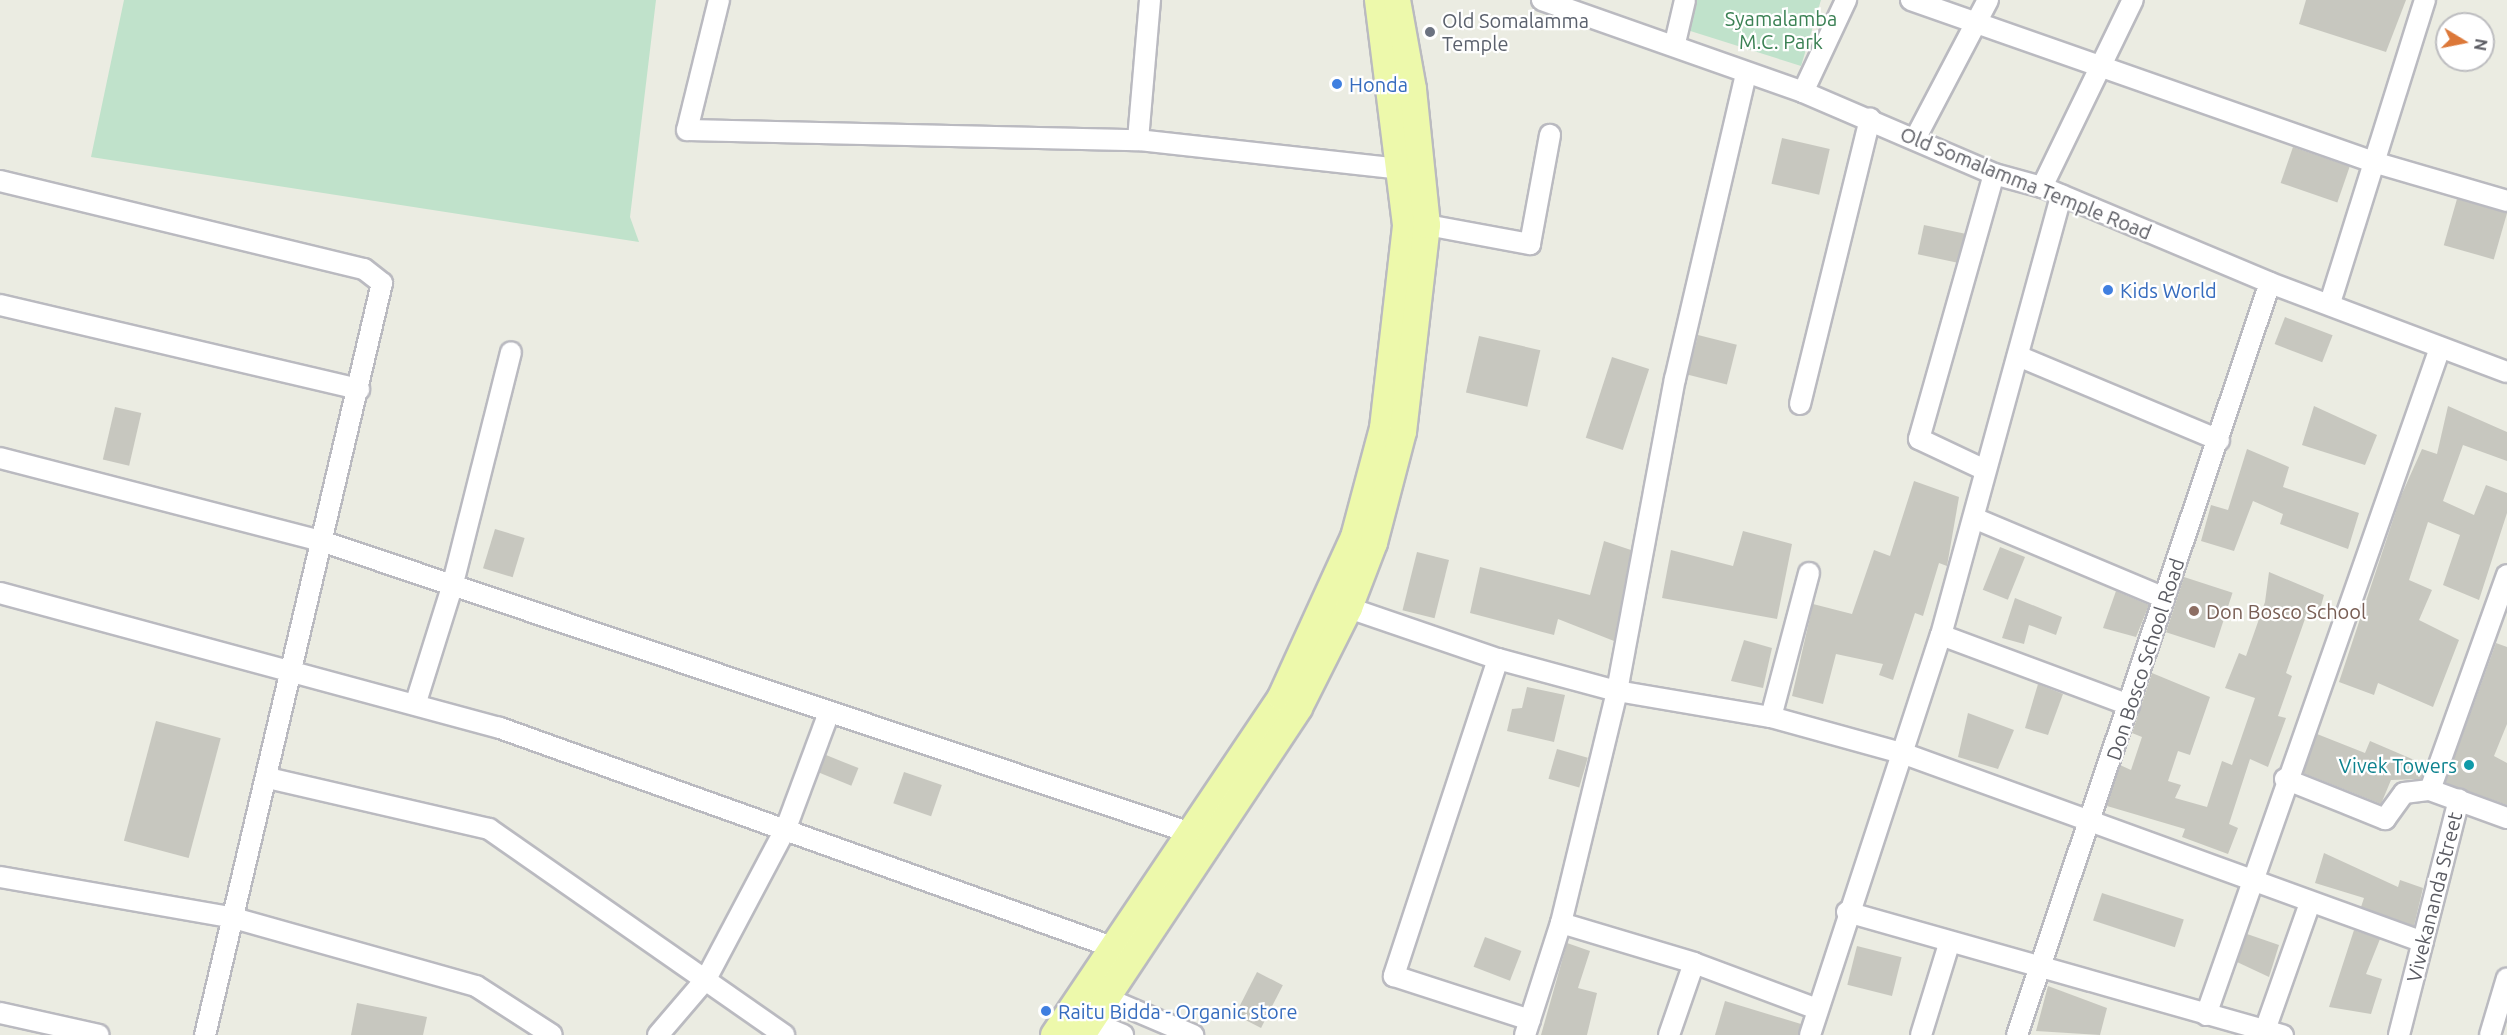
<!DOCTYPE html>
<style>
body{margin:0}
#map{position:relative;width:2507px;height:1035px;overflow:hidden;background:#ebece2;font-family:Ubuntu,sans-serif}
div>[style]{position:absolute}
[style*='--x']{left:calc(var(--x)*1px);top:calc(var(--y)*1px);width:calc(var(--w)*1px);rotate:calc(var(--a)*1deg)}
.green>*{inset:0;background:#c0e2cb}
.building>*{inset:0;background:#c7c7bf;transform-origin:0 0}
.roads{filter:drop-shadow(2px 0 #babac0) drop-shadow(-2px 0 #babac0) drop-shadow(0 2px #babac0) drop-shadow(0 -2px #babac0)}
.minor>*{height:20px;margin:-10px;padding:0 10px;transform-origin:10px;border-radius:10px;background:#fff}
.major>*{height:26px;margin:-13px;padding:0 13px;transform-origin:13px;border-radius:13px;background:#edf9ab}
.dots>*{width:16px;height:16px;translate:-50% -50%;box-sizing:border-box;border:3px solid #fff;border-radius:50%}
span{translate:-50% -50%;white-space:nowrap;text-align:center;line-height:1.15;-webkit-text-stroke:4.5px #fff;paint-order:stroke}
.park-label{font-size:20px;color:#3b8154}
.worship-label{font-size:20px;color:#5b616d}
.left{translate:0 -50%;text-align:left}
.shop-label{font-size:20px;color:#366cbe}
.street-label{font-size:20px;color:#5a5b62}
.education-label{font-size:20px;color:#785e54}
.culture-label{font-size:20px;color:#0d838f}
.right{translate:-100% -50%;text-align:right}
.north{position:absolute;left:2435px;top:12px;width:60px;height:60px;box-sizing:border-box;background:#fff;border:2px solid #bdbdc0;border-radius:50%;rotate:100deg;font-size:16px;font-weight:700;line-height:24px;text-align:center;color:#5a5b62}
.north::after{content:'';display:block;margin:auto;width:21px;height:27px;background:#dc7839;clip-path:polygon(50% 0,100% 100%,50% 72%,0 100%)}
</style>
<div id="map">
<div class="green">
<i style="clip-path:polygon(124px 0,656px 0,630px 217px,639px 242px,91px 157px)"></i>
<i style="clip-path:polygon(1693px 0,1821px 0,1801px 66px,1684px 29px)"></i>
</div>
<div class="building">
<i style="clip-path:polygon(2306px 0,2406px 0,2386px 52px,2299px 24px)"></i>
<i style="left:1782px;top:138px;width:49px;height:47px;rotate:13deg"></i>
<i style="left:2293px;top:147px;width:60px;height:38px;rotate:19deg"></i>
<i style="left:2457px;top:199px;width:52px;height:48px;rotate:16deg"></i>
<i style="left:1924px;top:225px;width:42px;height:30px;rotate:12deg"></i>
<i style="left:2285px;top:317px;width:51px;height:29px;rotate:21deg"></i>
<i style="left:1698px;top:335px;width:40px;height:41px;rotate:14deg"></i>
<i style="left:1479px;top:336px;width:63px;height:58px;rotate:13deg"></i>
<i style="left:1612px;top:357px;width:39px;height:85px;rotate:18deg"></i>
<i style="clip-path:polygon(2314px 406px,2377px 435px,2365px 465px,2302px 445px)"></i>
<i style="clip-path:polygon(2448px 406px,2507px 432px,2507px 461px,2463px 445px,2443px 501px,2474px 515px,2486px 485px,2507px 493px,2507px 513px,2479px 600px,2443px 585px,2460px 535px,2428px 522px,2409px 580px,2432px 590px,2419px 620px,2459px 640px,2433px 707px,2378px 683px,2374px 695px,2339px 682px,2401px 496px,2422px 449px,2437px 454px)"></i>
<i style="left:115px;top:407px;width:27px;height:54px;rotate:13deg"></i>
<i style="clip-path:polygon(2247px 449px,2289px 467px,2283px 487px,2359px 513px,2348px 549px,2280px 524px,2283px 514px,2253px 501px,2234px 551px,2201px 541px,2211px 505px,2228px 510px)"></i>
<i style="clip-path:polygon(1914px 481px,1959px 497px,1947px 566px,1939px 563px,1923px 616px,1915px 613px,1893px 680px,1879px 675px,1883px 664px,1836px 654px,1823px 704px,1792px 696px,1813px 604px,1852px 614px,1874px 550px,1890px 556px)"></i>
<i style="left:495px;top:529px;width:31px;height:41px;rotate:17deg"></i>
<i style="clip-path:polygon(1743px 531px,1792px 544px,1777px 619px,1662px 598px,1671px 550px,1733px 566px)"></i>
<i style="clip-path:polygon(1604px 541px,1631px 550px,1614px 641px,1558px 619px,1554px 635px,1470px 613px,1480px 567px,1590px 595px)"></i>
<i style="left:2000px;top:547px;width:27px;height:46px;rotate:22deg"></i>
<i style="left:1417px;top:552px;width:33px;height:60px;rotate:14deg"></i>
<i style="clip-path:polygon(2269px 572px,2324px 595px,2317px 620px,2306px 616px,2286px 673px,2292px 676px,2278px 716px,2286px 718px,2268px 767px,2250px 759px,2229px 824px,2238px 828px,2228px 854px,2182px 837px,2185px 829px,2107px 806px,2120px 765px,2131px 770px,2142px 737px,2132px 733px,2152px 673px,2210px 697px,2190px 755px,2178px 751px,2168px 781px,2181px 785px,2175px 798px,2207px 807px,2222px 761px,2232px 765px,2255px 698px,2225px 688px,2239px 653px,2246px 656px,2265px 602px)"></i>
<i style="left:2184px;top:577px;width:51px;height:58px;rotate:18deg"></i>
<i style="clip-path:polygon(2116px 591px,2149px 605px,2136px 637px,2103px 628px)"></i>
<i style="clip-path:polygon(2015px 598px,2062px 617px,2056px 635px,2029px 625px,2024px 644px,2002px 638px)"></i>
<i style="clip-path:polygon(1744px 640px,1772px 648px,1763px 688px,1731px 681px)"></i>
<i style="clip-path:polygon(2496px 643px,2507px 647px,2507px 724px,2494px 756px,2507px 763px,2507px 805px,2445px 783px)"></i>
<i style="clip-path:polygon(2038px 684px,2063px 694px,2048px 735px,2025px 728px)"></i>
<i style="clip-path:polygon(1527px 687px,1565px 695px,1554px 742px,1507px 731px,1512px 709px,1522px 708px)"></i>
<i style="clip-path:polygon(1968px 713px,2014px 730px,1998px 769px,1958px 757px)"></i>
<i style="left:156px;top:721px;width:67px;height:124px;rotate:15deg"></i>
<i style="clip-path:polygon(2317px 734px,2365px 753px,2370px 741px,2426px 765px,2421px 779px,2391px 780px,2381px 804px,2303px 773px)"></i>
<i style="left:1557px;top:749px;width:32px;height:31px;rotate:16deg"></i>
<i style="left:826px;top:755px;width:35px;height:19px;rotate:22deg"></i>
<i style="left:904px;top:772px;width:40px;height:33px;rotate:19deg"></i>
<i style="clip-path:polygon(2324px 853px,2398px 887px,2400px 880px,2423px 888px,2414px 926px,2361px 907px,2364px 898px,2315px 883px)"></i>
<i style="left:2102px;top:893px;width:86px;height:29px;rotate:18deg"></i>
<i style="clip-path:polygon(2354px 930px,2380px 939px,2366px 974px,2382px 979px,2371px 1014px,2329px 1007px)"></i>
<i style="clip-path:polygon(2247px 934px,2279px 945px,2269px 977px,2237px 962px)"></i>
<i style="left:1485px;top:937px;width:39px;height:32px;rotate:21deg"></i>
<i style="clip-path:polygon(1567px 943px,1590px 951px,1578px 988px,1597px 993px,1587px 1035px,1541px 1035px)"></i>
<i style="left:1857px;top:946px;width:46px;height:40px;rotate:14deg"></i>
<i style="left:1257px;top:972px;width:29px;height:48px;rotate:27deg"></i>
<i style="clip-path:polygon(2048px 986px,2107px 1008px,2100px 1035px,2036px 1031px)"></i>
<i style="clip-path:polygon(1725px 1001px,1801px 1024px,1798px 1035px,1715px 1035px)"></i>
<i style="clip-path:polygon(357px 1003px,427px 1017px,423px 1035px,351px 1035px)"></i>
</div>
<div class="roads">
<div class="minor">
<i style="--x:719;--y:0;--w:134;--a:103.8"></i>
<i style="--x:687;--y:130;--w:451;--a:1.3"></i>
<i style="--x:1138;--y:140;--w:265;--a:6.3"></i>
<i style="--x:1542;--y:0;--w:277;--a:19.4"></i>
<i style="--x:1803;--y:92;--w:208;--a:23.2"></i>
<i style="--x:1994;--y:174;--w:50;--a:15.2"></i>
<i style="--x:2042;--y:187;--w:247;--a:22.8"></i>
<i style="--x:2270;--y:283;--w:253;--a:20.6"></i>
<i style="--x:1911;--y:0;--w:490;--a:19.3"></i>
<i style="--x:2373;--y:162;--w:140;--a:16.2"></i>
<i style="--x:1675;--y:43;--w:44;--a:-76.9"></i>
<i style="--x:1803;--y:92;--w:102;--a:-64.9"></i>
<i style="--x:1915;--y:139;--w:157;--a:-62.3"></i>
<i style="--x:1138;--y:140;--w:141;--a:-85.1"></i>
<i style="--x:0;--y:181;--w:374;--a:13.6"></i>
<i style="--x:364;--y:269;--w:23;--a:38"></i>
<i style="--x:382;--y:283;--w:773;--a:103.24"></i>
<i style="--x:2042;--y:187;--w:208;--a:-64.1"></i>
<i style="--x:1427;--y:225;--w:105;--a:10.5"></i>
<i style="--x:1530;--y:244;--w:111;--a:-79.6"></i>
<i style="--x:2330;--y:303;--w:318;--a:-72.6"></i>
<i style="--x:0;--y:305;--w:369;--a:13.2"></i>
<i style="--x:2018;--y:356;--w:218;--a:22.7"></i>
<i style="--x:1800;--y:404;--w:294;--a:-76.2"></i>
<i style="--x:0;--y:458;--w:335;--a:14.5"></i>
<i style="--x:324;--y:542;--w:915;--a:18.55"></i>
<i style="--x:1985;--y:470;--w:73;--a:-154.8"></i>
<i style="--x:1919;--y:439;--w:275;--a:-74.2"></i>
<i style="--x:1974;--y:518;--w:206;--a:22.8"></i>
<i style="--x:0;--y:593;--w:518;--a:15.11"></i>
<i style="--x:500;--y:728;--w:653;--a:19.68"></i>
<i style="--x:1349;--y:608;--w:157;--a:18.9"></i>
<i style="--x:1498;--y:659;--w:123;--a:15.1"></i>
<i style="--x:1617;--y:691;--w:156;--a:9.6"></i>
<i style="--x:1771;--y:717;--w:136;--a:15.4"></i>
<i style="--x:1902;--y:753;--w:554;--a:19.94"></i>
<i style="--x:1941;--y:635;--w:201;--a:20.4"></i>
<i style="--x:1498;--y:659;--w:334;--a:108.2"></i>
<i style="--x:1394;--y:976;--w:143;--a:17.9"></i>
<i style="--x:416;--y:702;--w:121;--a:-72.6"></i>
<i style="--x:452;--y:587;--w:242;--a:-75.9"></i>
<i style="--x:1771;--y:717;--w:149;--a:-75.2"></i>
<i style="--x:268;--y:778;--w:227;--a:13"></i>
<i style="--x:489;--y:829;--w:360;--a:34.9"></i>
<i style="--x:2285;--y:779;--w:108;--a:21.8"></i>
<i style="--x:2385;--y:819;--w:32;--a:-54"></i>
<i style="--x:2404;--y:793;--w:26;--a:-7"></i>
<i style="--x:2430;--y:790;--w:82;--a:20"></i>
<i style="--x:2430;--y:790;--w:228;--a:-70.3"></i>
<i style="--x:0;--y:877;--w:238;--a:9.9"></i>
<i style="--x:234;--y:918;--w:251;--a:15.7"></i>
<i style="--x:476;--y:986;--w:90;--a:32.8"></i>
<i style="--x:1847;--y:912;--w:453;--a:15.8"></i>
<i style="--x:1561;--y:923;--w:139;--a:16.7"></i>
<i style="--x:1694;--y:963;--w:131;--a:20.5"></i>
<i style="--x:1094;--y:993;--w:108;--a:23"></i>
<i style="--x:0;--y:1013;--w:101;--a:12.5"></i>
<i style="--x:2206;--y:1015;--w:707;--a:-70.67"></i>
<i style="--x:1078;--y:1016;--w:49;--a:22.9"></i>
<i style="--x:2265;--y:1030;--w:135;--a:-70.5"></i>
<i style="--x:658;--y:1035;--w:74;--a:-49.4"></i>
<i style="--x:706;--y:979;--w:171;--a:-62.1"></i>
<i style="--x:786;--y:828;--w:121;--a:-69.6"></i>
<i style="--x:1525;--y:1035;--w:118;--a:-72.2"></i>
<i style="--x:1561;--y:923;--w:239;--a:-76.4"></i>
<i style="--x:1617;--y:691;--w:317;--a:-79.5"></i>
<i style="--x:1675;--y:379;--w:314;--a:-76.9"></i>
<i style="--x:1669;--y:1035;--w:76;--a:-70.9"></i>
<i style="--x:1810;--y:1035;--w:421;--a:-71.9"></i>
<i style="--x:1941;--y:635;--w:456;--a:-74.7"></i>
<i style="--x:1921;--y:1035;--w:95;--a:-72.9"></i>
<i style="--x:2017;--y:1035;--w:793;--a:-71.41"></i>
<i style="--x:2399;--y:1035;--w:243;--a:-75.7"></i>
<i style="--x:2490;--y:1035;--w:59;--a:-73.4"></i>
</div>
<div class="major">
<i style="--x:1054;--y:1035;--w:407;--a:-56.1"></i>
<i style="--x:1281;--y:697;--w:176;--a:-65.5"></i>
<i style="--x:1354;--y:537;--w:113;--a:-75.1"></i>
<i style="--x:1383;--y:428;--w:204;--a:-83.5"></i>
<i style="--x:1406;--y:225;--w:227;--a:-97.1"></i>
<i style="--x:1082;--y:1035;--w:392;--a:-56.4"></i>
<i style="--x:1299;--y:708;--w:112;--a:-63.4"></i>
<i style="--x:1349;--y:608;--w:70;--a:-69"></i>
<i style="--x:1374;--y:543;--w:115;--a:-75.4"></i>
<i style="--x:1403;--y:432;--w:208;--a:-83.4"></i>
<i style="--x:1427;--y:225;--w:137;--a:-95.9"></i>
<i style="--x:1413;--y:89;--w:90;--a:-100.2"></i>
</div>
</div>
<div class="dots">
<i style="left:1430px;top:32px;background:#6b7280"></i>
<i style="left:1337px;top:84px;background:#3f7fe0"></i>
<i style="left:2108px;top:290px;background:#3f7fe0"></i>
<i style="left:2194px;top:611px;background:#8d6e63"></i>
<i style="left:2469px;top:765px;background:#0f9aa8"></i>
<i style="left:1046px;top:1011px;background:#3f7fe0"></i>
</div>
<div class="park-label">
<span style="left:1781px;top:30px">Syamalamba<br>M.C. Park</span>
</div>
<div class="worship-label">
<span class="left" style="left:1442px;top:32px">Old Somalamma<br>Temple</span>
</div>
<div class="shop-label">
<span class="left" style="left:1349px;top:84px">Honda</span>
<span class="left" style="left:2120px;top:290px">Kids World</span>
<span class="left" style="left:1058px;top:1011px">Raitu Bidda - Organic store</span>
</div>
<div class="street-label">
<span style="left:2026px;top:183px;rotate:22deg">Old Somalamma Temple Road</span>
<span style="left:2145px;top:659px;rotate:-72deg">Don Bosco School Road</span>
<span style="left:2434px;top:897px;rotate:-76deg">Vivekananda Street</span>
</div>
<div class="education-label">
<span class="left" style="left:2206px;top:611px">Don Bosco School</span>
</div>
<div class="culture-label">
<span class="right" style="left:2457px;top:765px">Vivek Towers</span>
</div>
<div class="north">N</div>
</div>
